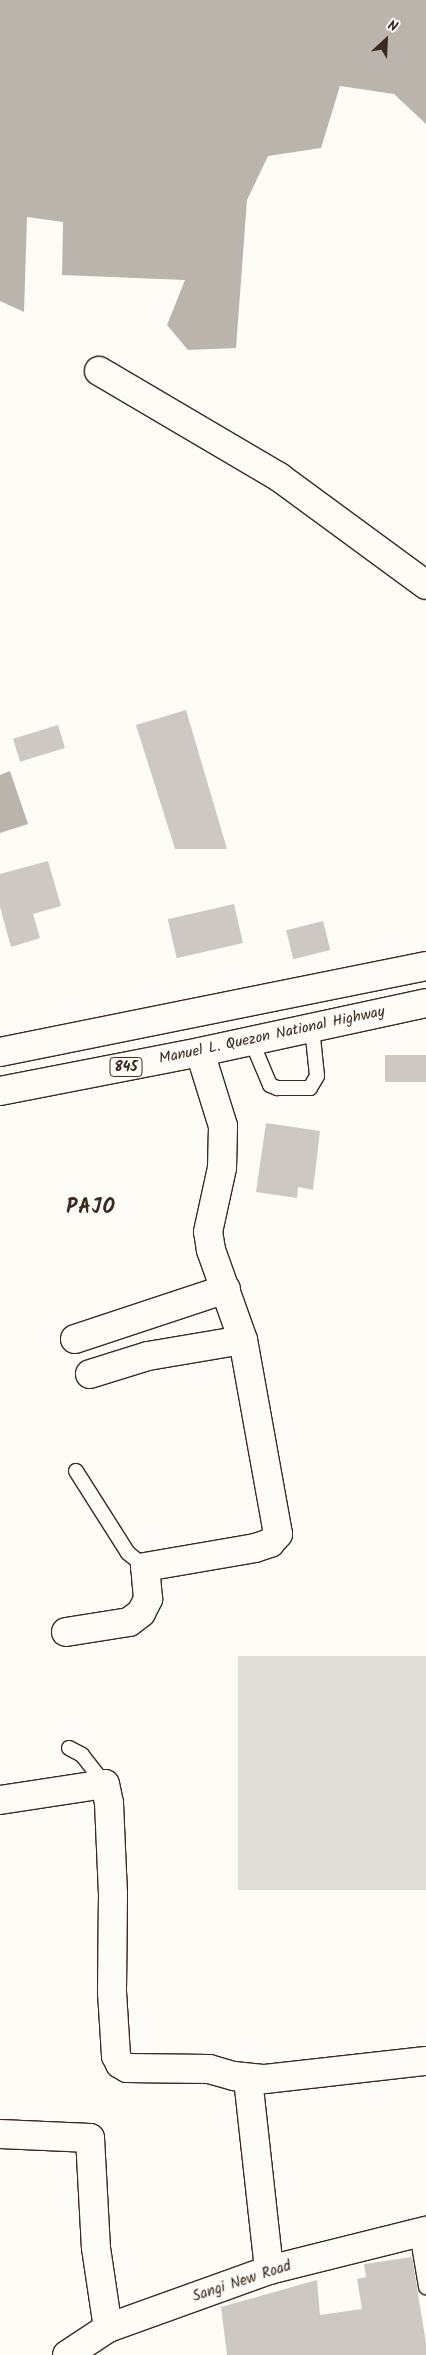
<!DOCTYPE html>
<style>
body{margin:0}
#map{position:relative;width:426px;height:2355px;overflow:hidden;background:#fdfcf7;font-family:Kalam,sans-serif}
div>[style]{position:absolute}
[style*='--x']{left:calc(var(--x)*1px);top:calc(var(--y)*1px);width:calc(var(--w)*1px);rotate:calc(var(--a)*1deg)}
.green>*{inset:0;background:#e1ded7;transform-origin:0 0}
.water>*{inset:0;background:#bbb4ad}
.building>*{inset:0;background:#cdc8c2;transform-origin:0 0}
.roads{filter:drop-shadow(1px 0 #3b2a1e) drop-shadow(-1px 0 #3b2a1e) drop-shadow(0 1px #3b2a1e) drop-shadow(0 -1px #3b2a1e)}
.lane>*{height:14px;margin:-7px;padding:0 7px;transform-origin:7px;border-radius:7px;background:#fdfcf7}
.street>*{height:28px;margin:-14px;padding:0 14px;transform-origin:14px;border-radius:14px;background:#fdfcf7}
.secondary>*{height:28px;margin:-14px;padding:0 14px;transform-origin:14px;border-radius:14px;background:#fdfcf7}
.primary>*{height:28px;margin:-14px;padding:0 14px;transform-origin:14px;border-radius:14px;background:#fdfcf7}
span{translate:-50% -50%;white-space:nowrap;text-align:center;line-height:1.15;-webkit-text-stroke:4px #fdfcf7;paint-order:stroke}
.shield-label span{padding:1px 4px;background:#fdfcf7;border:1px solid;border-radius:4px;-webkit-text-stroke-width:0}
.shield-label{font-size:14px;color:#3b2a1e;font-weight:700}
.street-label{font-size:15px;color:#3b2a1e}
.district-label{font-size:20px;color:#3b2a1e;font-weight:700;letter-spacing:1px}
.north{position:absolute;left:361px;top:15px;width:50px;height:50px;-webkit-text-stroke:4px #fdfcf7;paint-order:stroke;rotate:25deg;font-size:14px;font-weight:700;line-height:20px;text-align:center;color:#3b2a1e}
.north::after{content:'';display:block;margin:auto;width:18px;height:22px;background:#3b2a1e;clip-path:polygon(50% 0,100% 100%,50% 72%,0 100%)}
</style>
<div id="map">
<div class="green">
<i style="left:426px;top:1656px;width:234px;height:188px;rotate:90deg"></i>
</div>
<div class="water">
<i style="clip-path:polygon(0 0,426px 0,426px 124px,394px 94px,340px 86px,321px 148px,268px 156px,247px 200px,236px 348px,188px 350px,167px 325px,185px 280px,62px 275px,63px 222px,27px 217px,24px 312px,0 301px)"></i>
<i style="clip-path:polygon(10px 771px,28px 824px,0 833px,0 775px)"></i>
</div>
<div class="building">
<i style="clip-path:polygon(186px 710px,227px 849px,175px 849px,136px 725px)"></i>
<i style="left:58px;top:725px;width:24px;height:47px;rotate:73deg"></i>
<i style="clip-path:polygon(48px 861px,61px 906px,33px 914px,40px 938px,11px 947px,0 907px,0 874px)"></i>
<i style="left:234px;top:904px;width:40px;height:68px;rotate:77deg"></i>
<i style="left:323px;top:921px;width:30px;height:38px;rotate:76deg"></i>
<i style="left:426px;top:1055px;width:27px;height:41px;rotate:90deg"></i>
<i style="clip-path:polygon(266px 1123px,320px 1131px,313px 1190px,298px 1187px,297px 1198px,256px 1192px)"></i>
<i style="clip-path:polygon(412px 2257px,426px 2343px,426px 2355px,227px 2355px,221px 2307px,317px 2280px,320px 2315px,362px 2309px,357px 2279px,366px 2277px,364px 2264px)"></i>
</div>
<div class="roads">
<div class="lane">
<i style="--x:251;--y:1040;--w:49;--a:67.1"></i>
<i style="--x:270;--y:1085;--w:8;--a:23"></i>
<i style="--x:277;--y:1088;--w:33;--a:0"></i>
<i style="--x:310;--y:1088;--w:14;--a:-60"></i>
<i style="--x:317;--y:1076;--w:48;--a:-95.9"></i>
<i style="--x:76;--y:1471;--w:97;--a:57.6"></i>
<i style="--x:128;--y:1553;--w:22;--a:39"></i>
<i style="--x:69;--y:1748;--w:15;--a:28"></i>
<i style="--x:82;--y:1755;--w:37;--a:52"></i>
<i style="--x:417;--y:2233;--w:55;--a:80.5"></i>
</div>
<div class="street">
<i style="--x:99;--y:371;--w:209;--a:30.5"></i>
<i style="--x:279;--y:477;--w:182;--a:36.3"></i>
<i style="--x:75;--y:1339;--w:159;--a:-18.3"></i>
<i style="--x:90;--y:1374;--w:61;--a:-17.2"></i>
<i style="--x:148;--y:1356;--w:96;--a:-9.6"></i>
<i style="--x:66;--y:1632;--w:64;--a:-9"></i>
<i style="--x:129;--y:1622;--w:15;--a:-37"></i>
<i style="--x:141;--y:1613;--w:16;--a:-63"></i>
<i style="--x:148;--y:1599;--w:32;--a:-95"></i>
<i style="--x:145;--y:1567;--w:112;--a:-9.8"></i>
<i style="--x:255;--y:1548;--w:16;--a:-18"></i>
<i style="--x:270;--y:1543;--w:12;--a:-48"></i>
<i style="--x:278;--y:1534;--w:197;--a:-100.2"></i>
<i style="--x:243;--y:1340;--w:96;--a:-109.6"></i>
<i style="--x:211;--y:1250;--w:18;--a:-99"></i>
<i style="--x:208;--y:1232;--w:66;--a:-77.7"></i>
<i style="--x:222;--y:1168;--w:42;--a:-88.6"></i>
<i style="--x:223;--y:1126;--w:77;--a:-107.3"></i>
<i style="--x:0;--y:1800;--w:106;--a:-8.7"></i>
<i style="--x:105;--y:1784;--w:19;--a:78"></i>
<i style="--x:109;--y:1803;--w:91;--a:87.5"></i>
<i style="--x:113;--y:1894;--w:98;--a:90.6"></i>
<i style="--x:112;--y:1992;--w:64;--a:86.4"></i>
<i style="--x:116;--y:2056;--w:9;--a:63"></i>
<i style="--x:120;--y:2064;--w:8;--a:30"></i>
<i style="--x:127;--y:2068;--w:82;--a:0.7"></i>
<i style="--x:209;--y:2069;--w:26;--a:16"></i>
<i style="--x:234;--y:2076;--w:31;--a:6"></i>
<i style="--x:265;--y:2079;--w:162;--a:-6.4"></i>
<i style="--x:248;--y:2079;--w:192;--a:83.7"></i>
<i style="--x:0;--y:2134;--w:90;--a:2.5"></i>
<i style="--x:90;--y:2138;--w:110;--a:86.9"></i>
<i style="--x:96;--y:2248;--w:81;--a:81.5"></i>
</div>
<div class="secondary">
<i style="--x:67;--y:2355;--w:49;--a:-33.4"></i>
<i style="--x:108;--y:2328;--w:171;--a:-19.8"></i>
<i style="--x:269;--y:2270;--w:162;--a:-14"></i>
</div>
<div class="primary">
<i style="--x:0;--y:1052;--w:435;--a:-11.4"></i>
<i style="--x:0;--y:1091;--w:204;--a:-11"></i>
<i style="--x:200;--y:1052;--w:231;--a:-12.2"></i>
</div>
</div>
<div class="shield-label">
<span style="left:126px;top:1067px">845</span>
</div>
<div class="street-label">
<span style="left:272px;top:1036px;rotate:-12deg">Manuel L. Quezon National Highway</span>
<span style="left:242px;top:2282px;rotate:-18deg">Sangi New Road</span>
</div>
<div class="district-label">
<span style="left:91px;top:1208px">PAJO</span>
</div>
<div class="north">N</div>
</div>
